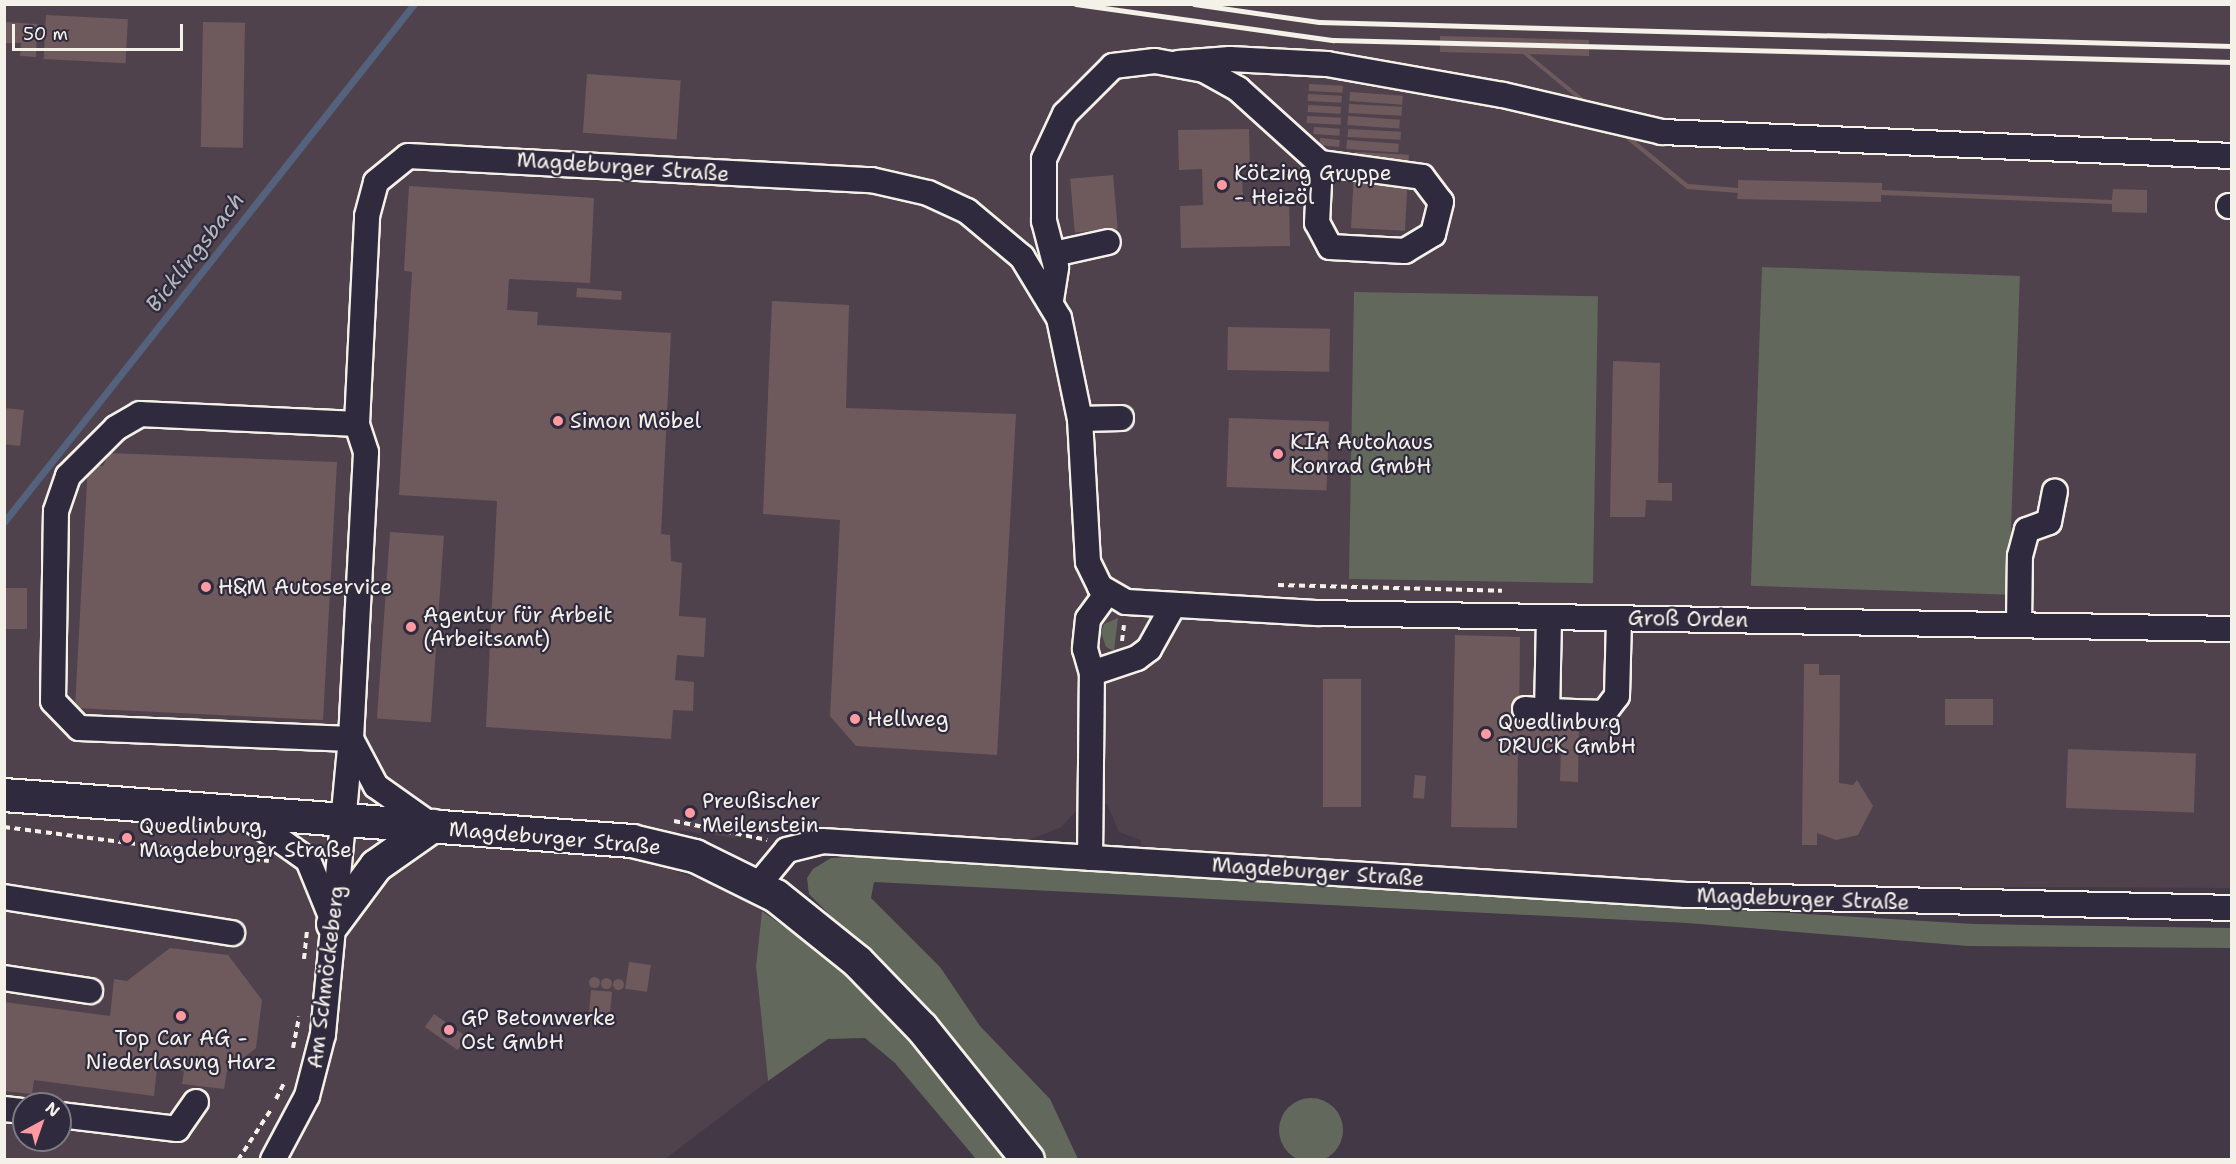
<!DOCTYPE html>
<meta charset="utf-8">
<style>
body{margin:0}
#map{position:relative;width:2236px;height:1164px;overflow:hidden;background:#423846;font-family:"Shantell Sans",sans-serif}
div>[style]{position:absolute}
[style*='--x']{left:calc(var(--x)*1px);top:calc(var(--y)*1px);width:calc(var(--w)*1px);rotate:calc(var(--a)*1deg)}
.built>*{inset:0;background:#4f424d}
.green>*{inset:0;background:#62695c;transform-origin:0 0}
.round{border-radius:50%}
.stream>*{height:7px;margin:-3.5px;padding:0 3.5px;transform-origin:3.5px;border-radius:3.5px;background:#54627d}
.building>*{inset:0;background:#6e5a5c;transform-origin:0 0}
.path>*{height:4px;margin-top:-2px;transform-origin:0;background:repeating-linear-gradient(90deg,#f4f1e8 0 6px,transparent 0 10.5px)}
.roads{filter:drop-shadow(2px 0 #f4f1e8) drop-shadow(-2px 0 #f4f1e8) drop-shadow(0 2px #f4f1e8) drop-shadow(0 -2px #f4f1e8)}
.minor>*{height:24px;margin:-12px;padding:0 12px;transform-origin:12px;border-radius:12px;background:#2f2a3d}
.major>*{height:32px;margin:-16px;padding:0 16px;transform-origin:16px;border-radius:16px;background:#2f2a3d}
.rail>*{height:4.5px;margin:-2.25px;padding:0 2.25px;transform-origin:2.25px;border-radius:2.25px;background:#f4f1e8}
.dots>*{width:16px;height:16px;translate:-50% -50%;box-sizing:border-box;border:3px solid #2f2a3d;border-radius:50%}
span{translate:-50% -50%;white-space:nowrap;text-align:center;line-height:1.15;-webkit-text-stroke:4.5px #2f2a3d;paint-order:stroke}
.street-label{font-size:21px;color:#f4f1e8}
.poi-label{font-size:21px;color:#f4f1e8}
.left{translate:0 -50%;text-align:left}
.water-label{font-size:22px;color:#b4b8bd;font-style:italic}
.frame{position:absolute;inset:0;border:6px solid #f4f1e8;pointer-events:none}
.north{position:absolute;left:12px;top:1092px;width:60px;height:60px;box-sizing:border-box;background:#2f2a3d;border:2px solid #7e7a81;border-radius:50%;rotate:40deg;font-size:16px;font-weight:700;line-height:24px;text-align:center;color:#f4f1e8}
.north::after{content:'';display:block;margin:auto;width:21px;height:27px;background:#ff9aa2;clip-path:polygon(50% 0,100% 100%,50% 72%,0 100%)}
.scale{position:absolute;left:12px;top:24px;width:171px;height:27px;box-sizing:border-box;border:3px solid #f4f1e8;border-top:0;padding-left:8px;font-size:18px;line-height:21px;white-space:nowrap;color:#f4f1e8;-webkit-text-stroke:4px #2f2a3d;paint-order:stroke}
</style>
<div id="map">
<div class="built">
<i style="clip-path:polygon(evenodd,5px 5px,2231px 5px,2231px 888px,1690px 885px,1141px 853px,1141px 840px,1119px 832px,1107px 804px,1084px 803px,1060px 828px,1022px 842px,779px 826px,734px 838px,678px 830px,669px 869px,729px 890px,762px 911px,756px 966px,768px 1081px,665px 1159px,5px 1160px,5px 5px,24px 1104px,60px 1104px,60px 1140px,24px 1140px,24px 1104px)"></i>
</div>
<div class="green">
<i style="left:1762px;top:267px;width:258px;height:319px;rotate:2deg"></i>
<i style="left:1354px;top:292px;width:244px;height:287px;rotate:1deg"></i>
<i style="clip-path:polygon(1118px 618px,1114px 651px,1106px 647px,1101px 632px,1104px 624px)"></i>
<i style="clip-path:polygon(855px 857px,1974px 924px,2231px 928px,2232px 948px,1968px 946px,1687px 923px,874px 882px,871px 898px,940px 967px,980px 1026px,1050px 1099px,1078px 1159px,1046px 1160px,960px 1047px,809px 894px,807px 878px,813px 869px,831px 858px)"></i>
<i style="clip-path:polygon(762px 911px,827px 957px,899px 1023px,1007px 1159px,976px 1159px,895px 1063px,865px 1038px,828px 1039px,768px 1081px,756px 966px)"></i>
<i class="round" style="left:1279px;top:1098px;width:64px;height:64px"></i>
</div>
<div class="stream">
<i style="--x:4;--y:522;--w:661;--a:-51.64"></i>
</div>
<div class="building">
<i style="left:46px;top:15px;width:82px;height:44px;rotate:3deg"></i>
<i style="clip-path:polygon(4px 22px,37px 24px,36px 57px,20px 56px,21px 43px,4px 43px)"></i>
<i style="left:203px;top:22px;width:42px;height:125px;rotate:1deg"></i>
<i style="clip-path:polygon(1440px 36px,1589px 40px,1589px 56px,1529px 54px,1688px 184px,1738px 188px,1738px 180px,1882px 183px,1882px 190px,2112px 200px,2113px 189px,2147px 190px,2147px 213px,2112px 212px,2112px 204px,1881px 195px,1881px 202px,1737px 199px,1738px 193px,1687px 189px,1523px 54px,1440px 52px)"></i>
<i style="left:587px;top:74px;width:94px;height:59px;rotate:4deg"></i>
<i style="left:1309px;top:84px;width:34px;height:7px;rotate:3deg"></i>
<i style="left:1350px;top:92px;width:53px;height:9px;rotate:4deg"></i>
<i style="left:1308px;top:94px;width:34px;height:7px;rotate:3deg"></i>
<i style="left:1349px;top:104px;width:53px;height:9px;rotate:3deg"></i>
<i style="left:1308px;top:105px;width:33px;height:7px;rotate:3deg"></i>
<i style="left:1307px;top:116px;width:34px;height:7px;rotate:3deg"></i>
<i style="left:1348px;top:116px;width:52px;height:9px;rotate:4deg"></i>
<i style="left:1314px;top:127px;width:26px;height:7px;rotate:4deg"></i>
<i style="clip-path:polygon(1249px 129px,1250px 168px,1242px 168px,1243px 202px,1289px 201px,1290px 246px,1181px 248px,1180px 206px,1203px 205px,1202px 169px,1179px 170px,1178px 130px)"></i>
<i style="left:1348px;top:129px;width:53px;height:8px;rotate:3deg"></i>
<i style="left:1320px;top:138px;width:20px;height:7px;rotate:6deg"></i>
<i style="left:1347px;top:140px;width:52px;height:9px;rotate:4deg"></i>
<i style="left:1355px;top:152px;width:54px;height:76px;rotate:3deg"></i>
<i style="left:1113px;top:175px;width:54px;height:43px;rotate:85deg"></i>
<i style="clip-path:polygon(409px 186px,594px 198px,590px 283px,509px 279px,507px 310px,538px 312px,537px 325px,671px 333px,661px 534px,670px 535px,671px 561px,682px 563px,679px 616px,706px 618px,704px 657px,677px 655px,675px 680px,694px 682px,693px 711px,673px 710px,671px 739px,486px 727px,497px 501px,399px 495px,412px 272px,404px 271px)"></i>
<i style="left:577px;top:288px;width:45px;height:9px;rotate:4deg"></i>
<i style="clip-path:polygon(772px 301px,849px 305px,846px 408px,1016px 414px,997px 755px,856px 746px,830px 716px,840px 520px,763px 514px)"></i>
<i style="left:1228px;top:327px;width:102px;height:43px;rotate:1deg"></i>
<i style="clip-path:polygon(1613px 361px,1660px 363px,1658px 483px,1672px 483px,1672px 501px,1646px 500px,1645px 517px,1610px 517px)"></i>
<i style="left:4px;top:408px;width:20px;height:36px;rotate:6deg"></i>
<i style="left:1229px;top:418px;width:100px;height:69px;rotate:2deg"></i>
<i style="clip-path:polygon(109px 453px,337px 462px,323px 720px,75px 708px,88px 464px,103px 466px)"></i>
<i style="left:390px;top:532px;width:54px;height:187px;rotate:4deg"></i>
<i style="left:4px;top:588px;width:23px;height:41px"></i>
<i style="clip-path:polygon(1455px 635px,1520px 637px,1519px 722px,1579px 723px,1578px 782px,1560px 781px,1561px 748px,1518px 747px,1517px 828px,1451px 827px)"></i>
<i style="clip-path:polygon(1804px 664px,1819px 664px,1819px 675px,1840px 675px,1839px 783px,1853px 785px,1857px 780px,1873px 806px,1858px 835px,1836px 840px,1817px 833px,1817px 845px,1802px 845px)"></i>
<i style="left:1323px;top:679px;width:38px;height:128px"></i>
<i style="left:1945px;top:699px;width:48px;height:26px"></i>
<i style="left:2068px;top:749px;width:128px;height:59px;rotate:2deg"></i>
<i style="left:1415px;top:775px;width:11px;height:23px;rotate:5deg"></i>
<i style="clip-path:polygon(170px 948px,228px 955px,262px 1000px,256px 1048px,227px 1071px,224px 1089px,182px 1084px,184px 1071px,157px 1068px,154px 1096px,34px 1080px,32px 1094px,4px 1091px,4px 1002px,110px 1016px,114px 979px,127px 981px)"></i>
<i style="left:629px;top:962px;width:22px;height:27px;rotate:8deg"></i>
<i class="round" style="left:588.5px;top:976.5px;width:11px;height:11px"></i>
<i class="round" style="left:600.5px;top:977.5px;width:11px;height:11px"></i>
<i class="round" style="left:612.5px;top:978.5px;width:11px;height:11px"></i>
<i style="left:591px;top:990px;width:21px;height:29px;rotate:5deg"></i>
<i style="left:434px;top:1014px;width:40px;height:16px;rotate:35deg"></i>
</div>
<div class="path">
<i style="--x:1278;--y:585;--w:224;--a:1.5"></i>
<i style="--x:1122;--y:641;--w:16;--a:-83"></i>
<i style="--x:674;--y:821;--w:95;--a:11.5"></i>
<i style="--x:4;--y:827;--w:267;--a:7.3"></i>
<i style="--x:304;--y:959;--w:29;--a:-84"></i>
<i style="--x:293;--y:1048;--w:32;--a:-79"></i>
<i style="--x:276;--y:1099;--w:20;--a:-63"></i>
<i style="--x:238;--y:1160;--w:62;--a:-56.8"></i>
</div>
<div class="roads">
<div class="minor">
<i style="--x:1178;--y:63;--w:52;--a:-4.4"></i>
<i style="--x:1230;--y:59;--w:97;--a:3"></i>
<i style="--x:1327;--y:64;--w:179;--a:10"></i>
<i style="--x:1503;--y:95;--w:163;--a:13.1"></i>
<i style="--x:1662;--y:132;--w:571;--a:2.41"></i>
<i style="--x:2229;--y:206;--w:3;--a:0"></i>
<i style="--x:1054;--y:254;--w:55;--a:-12.5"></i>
<i style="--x:1051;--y:300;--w:33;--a:-81"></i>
<i style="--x:1056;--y:267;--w:48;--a:-104.6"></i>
<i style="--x:1044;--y:221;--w:62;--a:-90"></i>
<i style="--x:1044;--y:159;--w:50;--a:-65"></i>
<i style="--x:1065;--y:114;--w:68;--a:-45"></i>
<i style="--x:1113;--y:66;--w:42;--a:-6.8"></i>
<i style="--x:1155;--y:61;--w:50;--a:10.4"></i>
<i style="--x:1204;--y:70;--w:39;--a:29"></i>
<i style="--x:1238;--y:89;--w:110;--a:42.1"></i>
<i style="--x:1320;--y:163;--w:103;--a:7.8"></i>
<i style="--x:1422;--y:177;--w:31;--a:53"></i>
<i style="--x:1441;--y:202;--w:33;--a:104"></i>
<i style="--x:1433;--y:234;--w:33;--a:149"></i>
<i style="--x:1405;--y:251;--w:75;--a:-176.9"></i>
<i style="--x:1330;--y:247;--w:27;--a:-118"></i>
<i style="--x:1317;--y:223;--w:60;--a:-87.1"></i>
<i style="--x:1080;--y:419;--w:41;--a:-1.4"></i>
<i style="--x:1107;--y:593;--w:32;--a:126"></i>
<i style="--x:1088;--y:619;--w:30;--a:96"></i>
<i style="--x:1085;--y:649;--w:25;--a:74"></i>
<i style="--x:1092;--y:673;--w:47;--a:-18.4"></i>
<i style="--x:1137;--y:658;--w:15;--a:-37"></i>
<i style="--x:1149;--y:649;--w:49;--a:-60.8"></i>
<i style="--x:1549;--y:618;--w:93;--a:91.2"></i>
<i style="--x:1547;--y:711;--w:57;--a:2"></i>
<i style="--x:1604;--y:713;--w:21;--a:-53"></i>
<i style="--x:1617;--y:696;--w:77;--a:-88.5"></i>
<i style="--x:2019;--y:624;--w:68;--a:-89.2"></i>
<i style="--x:2020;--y:556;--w:27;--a:-75"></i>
<i style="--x:2027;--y:530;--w:23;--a:-20"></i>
<i style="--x:2049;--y:522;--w:31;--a:-79"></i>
<i style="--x:1525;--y:709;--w:22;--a:5"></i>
<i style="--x:351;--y:739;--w:272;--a:-177.7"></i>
<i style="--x:79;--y:728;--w:37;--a:-134"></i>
<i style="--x:53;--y:701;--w:190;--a:-89.1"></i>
<i style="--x:56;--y:511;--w:37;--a:-71"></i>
<i style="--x:68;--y:476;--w:68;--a:-45"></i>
<i style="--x:116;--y:428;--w:28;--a:-30"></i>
<i style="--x:140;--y:414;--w:217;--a:2.6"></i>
<i style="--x:351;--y:739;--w:53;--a:62"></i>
<i style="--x:376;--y:786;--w:67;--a:35.3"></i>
<i style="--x:246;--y:816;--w:76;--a:35.4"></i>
<i style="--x:308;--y:860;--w:58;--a:67.8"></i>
<i style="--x:1090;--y:858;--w:185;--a:-89.4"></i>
<i style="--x:758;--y:885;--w:45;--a:-50.4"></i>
<i style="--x:787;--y:850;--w:36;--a:-14"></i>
<i style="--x:822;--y:841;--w:866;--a:3.58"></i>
<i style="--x:1686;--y:895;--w:546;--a:1.36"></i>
<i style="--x:4;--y:897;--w:231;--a:9"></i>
<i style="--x:4;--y:978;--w:87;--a:8.6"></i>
<i style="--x:4;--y:1109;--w:20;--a:6"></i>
<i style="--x:60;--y:1115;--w:118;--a:6.8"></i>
<i style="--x:177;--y:1129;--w:33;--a:-55"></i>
<i style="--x:273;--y:1160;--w:72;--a:-62"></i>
<i style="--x:307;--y:1096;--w:64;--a:-75.5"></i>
<i style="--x:323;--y:1034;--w:296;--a:-84.6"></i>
<i style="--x:351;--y:739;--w:287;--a:-87"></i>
<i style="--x:366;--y:452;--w:29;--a:-108"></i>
<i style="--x:357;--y:424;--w:208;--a:-87.2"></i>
<i style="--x:367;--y:216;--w:35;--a:-75"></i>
<i style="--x:376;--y:182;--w:41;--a:-39.1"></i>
<i style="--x:408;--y:156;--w:464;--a:3"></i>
<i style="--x:871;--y:180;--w:58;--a:12.8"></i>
<i style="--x:928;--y:193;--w:43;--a:24.8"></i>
<i style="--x:967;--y:211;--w:72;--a:39.9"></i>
<i style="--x:1022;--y:257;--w:71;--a:58.8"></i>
<i style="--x:1059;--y:318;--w:103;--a:78.3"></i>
<i style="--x:1080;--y:419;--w:143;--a:86.8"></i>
<i style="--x:1088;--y:562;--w:28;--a:64"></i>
<i style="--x:1100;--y:587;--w:30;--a:30"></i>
<i style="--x:1126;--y:602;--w:191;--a:3.3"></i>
<i style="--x:1317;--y:613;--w:915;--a:1"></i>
</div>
<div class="major">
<i style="--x:4;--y:795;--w:630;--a:4.19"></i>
<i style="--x:632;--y:841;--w:65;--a:13.4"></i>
<i style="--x:695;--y:856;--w:90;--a:26.3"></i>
<i style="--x:776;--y:896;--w:105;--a:38.8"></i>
<i style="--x:858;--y:962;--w:92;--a:45.9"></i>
<i style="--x:922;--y:1028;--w:169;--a:51.2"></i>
<i style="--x:333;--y:924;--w:72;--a:-53.4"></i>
<i style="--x:376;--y:866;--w:70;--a:-35.1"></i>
</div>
</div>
<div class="rail">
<i style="--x:1076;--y:4;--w:260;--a:8"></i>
<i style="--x:1333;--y:40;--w:899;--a:1.4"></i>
<i style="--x:1194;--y:4;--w:126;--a:8.2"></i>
<i style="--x:1319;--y:22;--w:913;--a:1.51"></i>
</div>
<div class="dots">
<i style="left:1222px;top:185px;background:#ff9aa2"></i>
<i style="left:558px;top:421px;background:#ff9aa2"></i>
<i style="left:1278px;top:454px;background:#ff9aa2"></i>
<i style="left:206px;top:587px;background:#ff9aa2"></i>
<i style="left:411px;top:627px;background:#ff9aa2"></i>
<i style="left:855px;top:719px;background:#ff9aa2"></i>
<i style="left:1486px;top:734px;background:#ff9aa2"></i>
<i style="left:690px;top:813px;background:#ff9aa2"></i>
<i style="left:127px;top:838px;background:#ff9aa2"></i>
<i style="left:181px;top:1016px;background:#ff9aa2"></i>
<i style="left:449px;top:1030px;background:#ff9aa2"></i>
</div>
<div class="street-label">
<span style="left:623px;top:167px;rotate:4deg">Magdeburger Straße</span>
<span style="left:1688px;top:619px;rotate:1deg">Groß Orden</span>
<span style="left:555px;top:838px;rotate:5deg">Magdeburger Straße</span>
<span style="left:1318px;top:872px;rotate:4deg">Magdeburger Straße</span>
<span style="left:1803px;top:899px;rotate:2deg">Magdeburger Straße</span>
<span style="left:326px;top:977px;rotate:-83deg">Am Schmöckeberg</span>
</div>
<div class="poi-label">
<span class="left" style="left:1234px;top:185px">Kötzing Gruppe<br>- Heizöl</span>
<span class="left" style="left:570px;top:421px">Simon Möbel</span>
<span class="left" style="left:1290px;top:454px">KIA Autohaus<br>Konrad GmbH</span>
<span class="left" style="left:218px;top:587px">H&amp;M Autoservice</span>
<span class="left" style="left:423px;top:627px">Agentur für Arbeit<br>(Arbeitsamt)</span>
<span class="left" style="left:867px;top:719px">Hellweg</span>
<span class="left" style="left:1498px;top:734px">Quedlinburg<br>DRUCK GmbH</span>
<span class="left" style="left:702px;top:813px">Preußischer<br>Meilenstein</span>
<span class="left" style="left:139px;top:838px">Quedlinburg,<br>Magdeburger Straße</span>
<span class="left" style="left:461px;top:1030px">GP Betonwerke<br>Ost GmbH</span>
<span style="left:181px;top:1050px">Top Car AG -<br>Niederlasung Harz</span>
</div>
<div class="water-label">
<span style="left:195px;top:252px;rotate:-52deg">Bicklingsbach</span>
</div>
<div class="frame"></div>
<div class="north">N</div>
<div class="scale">50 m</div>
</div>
